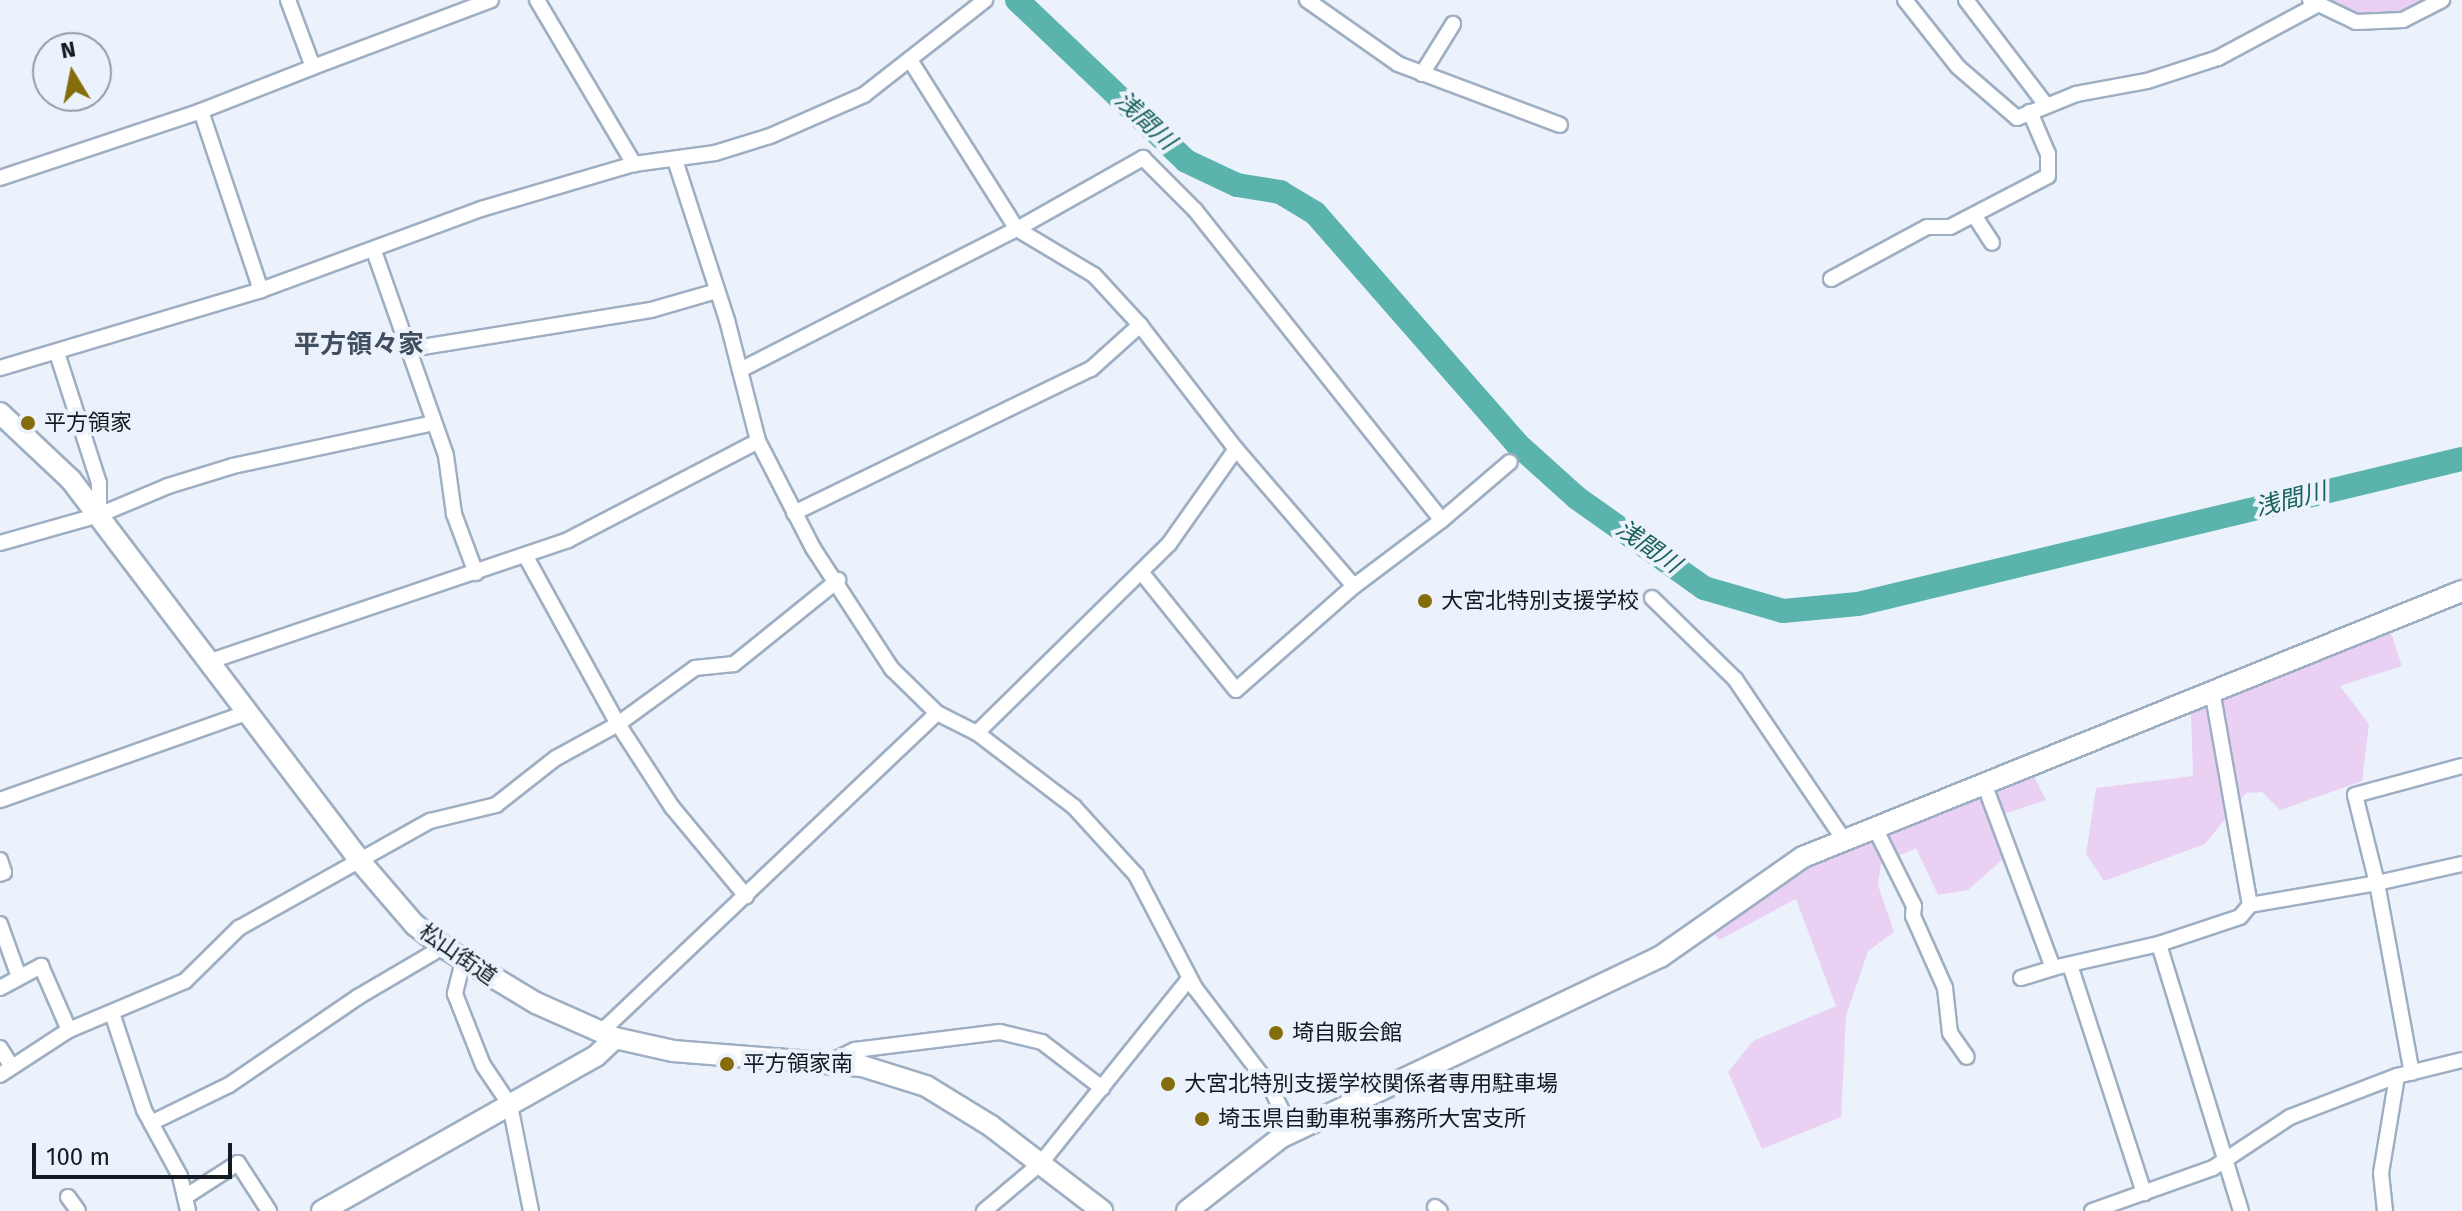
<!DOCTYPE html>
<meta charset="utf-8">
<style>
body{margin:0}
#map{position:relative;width:2462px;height:1211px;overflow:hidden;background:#ebf2fb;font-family:"Fira Sans","Noto Sans JP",sans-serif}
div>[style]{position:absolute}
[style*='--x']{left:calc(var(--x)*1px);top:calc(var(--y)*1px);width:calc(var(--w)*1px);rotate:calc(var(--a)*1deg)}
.green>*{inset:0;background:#ead1f4}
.river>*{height:24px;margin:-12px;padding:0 12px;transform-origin:12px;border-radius:12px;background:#5bb3ad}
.roads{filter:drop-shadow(2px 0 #9eafc3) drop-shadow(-2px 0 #9eafc3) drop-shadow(0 2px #9eafc3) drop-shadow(0 -2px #9eafc3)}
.street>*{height:14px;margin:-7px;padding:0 7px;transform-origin:7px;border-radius:7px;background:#fff}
.secondary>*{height:20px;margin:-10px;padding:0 10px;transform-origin:10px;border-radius:10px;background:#fff}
.dots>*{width:22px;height:22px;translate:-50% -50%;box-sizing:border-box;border:4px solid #ebf2fb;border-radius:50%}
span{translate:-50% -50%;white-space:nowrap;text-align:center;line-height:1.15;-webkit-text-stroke:8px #ebf2fb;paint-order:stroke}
.poi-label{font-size:22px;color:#141a21}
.left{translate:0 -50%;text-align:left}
.street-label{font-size:22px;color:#141a21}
.water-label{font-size:24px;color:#18615d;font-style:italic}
.quarter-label{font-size:26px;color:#404e60;font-weight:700}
.north{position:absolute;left:32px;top:32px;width:80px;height:80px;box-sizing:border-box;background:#ebf2fb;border:2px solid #959ca4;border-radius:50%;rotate:350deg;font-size:22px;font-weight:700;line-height:32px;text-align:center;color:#141a21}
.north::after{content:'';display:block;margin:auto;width:28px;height:36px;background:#856d0b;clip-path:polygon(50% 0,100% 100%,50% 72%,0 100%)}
.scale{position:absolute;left:32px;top:1143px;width:200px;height:36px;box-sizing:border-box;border:4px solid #141a21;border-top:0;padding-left:10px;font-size:24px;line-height:28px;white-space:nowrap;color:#141a21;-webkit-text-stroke:6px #ebf2fb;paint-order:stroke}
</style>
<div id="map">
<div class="green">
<i style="clip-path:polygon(2321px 0,2430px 0,2395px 16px,2356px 17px)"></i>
<i style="clip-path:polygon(2391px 633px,2402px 666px,2340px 686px,2369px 724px,2362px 781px,2280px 810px,2262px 792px,2246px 793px,2205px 844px,2104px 881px,2086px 854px,2096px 788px,2193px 776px,2191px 711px,2237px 687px)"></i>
<i style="clip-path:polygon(2031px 771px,2046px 800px,1989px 819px,2004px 858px,1968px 890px,1938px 895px,1916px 848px,1881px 864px,1878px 885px,1894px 932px,1868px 951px,1846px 1016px,1841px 1117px,1762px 1149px,1728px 1072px,1753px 1041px,1836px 1006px,1796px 899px,1719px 940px,1710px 929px,1802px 867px)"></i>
</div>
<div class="river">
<i style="--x:1017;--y:0;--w:233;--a:43.6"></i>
<i style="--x:1186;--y:161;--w:56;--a:25.2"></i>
<i style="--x:1237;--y:185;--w:44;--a:9.2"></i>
<i style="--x:1280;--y:192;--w:41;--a:31"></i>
<i style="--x:1315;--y:213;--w:307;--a:48.8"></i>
<i style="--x:1517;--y:444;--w:81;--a:42"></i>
<i style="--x:1577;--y:498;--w:156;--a:35.3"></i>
<i style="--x:1704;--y:588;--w:82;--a:16.2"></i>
<i style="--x:1783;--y:611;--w:75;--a:-5.3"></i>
<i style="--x:1858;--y:604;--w:621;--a:-13.5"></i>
</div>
<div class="roads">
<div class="street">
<i style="--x:537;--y:0;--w:191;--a:59.4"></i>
<i style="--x:1307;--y:0;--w:111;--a:35.1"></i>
<i style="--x:1398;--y:64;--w:173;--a:20.6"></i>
<i style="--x:1905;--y:0;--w:85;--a:51.7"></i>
<i style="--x:1958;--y:67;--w:78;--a:40.8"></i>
<i style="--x:2017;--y:118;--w:64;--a:-22.1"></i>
<i style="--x:2076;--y:94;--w:72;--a:-10.4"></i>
<i style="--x:2147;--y:81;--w:75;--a:-17.9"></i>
<i style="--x:2218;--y:58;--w:110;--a:-28.2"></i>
<i style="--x:1966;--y:0;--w:132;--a:52.7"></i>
<i style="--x:2310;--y:0;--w:51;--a:25.6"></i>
<i style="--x:2356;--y:22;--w:47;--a:-2.4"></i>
<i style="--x:2403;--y:20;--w:44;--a:-27.1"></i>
<i style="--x:910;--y:60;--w:200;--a:57.7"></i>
<i style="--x:1017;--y:229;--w:90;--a:30.9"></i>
<i style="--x:1094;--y:275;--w:68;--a:47.4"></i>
<i style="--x:1140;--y:325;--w:157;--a:52.3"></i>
<i style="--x:1236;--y:449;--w:116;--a:125.2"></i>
<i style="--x:1169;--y:544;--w:269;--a:135.5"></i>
<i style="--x:313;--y:67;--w:190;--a:-20.6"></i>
<i style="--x:1422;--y:74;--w:59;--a:-58.2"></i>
<i style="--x:201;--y:111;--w:189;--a:71.5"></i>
<i style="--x:675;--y:160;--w:168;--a:72"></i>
<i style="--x:727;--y:320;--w:125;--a:75.6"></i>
<i style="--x:758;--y:441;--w:120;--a:62.8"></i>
<i style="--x:813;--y:548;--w:145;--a:56.9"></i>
<i style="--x:892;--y:669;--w:63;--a:44.4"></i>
<i style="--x:937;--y:713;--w:45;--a:26.6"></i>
<i style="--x:977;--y:733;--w:122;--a:37.3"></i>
<i style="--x:1074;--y:807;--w:92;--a:47.6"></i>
<i style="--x:1136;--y:875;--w:127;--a:62.4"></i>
<i style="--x:1195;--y:988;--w:123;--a:52.6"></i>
<i style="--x:1270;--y:1086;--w:51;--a:64.4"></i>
<i style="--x:0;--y:178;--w:212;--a:-18.4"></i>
<i style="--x:201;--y:111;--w:120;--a:-21.4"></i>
<i style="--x:313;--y:67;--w:72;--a:-110.5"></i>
<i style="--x:1974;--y:215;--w:33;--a:57"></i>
<i style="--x:374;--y:251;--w:217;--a:70.6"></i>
<i style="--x:446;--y:456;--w:59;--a:82.1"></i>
<i style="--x:454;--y:514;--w:63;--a:69.6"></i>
<i style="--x:1831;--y:279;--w:109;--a:-28.4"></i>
<i style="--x:1927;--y:227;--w:23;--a:0"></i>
<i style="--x:1950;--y:227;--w:110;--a:-27.5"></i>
<i style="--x:2048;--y:176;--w:22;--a:-90"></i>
<i style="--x:2048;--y:154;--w:46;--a:-113.2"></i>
<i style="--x:410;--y:349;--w:244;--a:-9.2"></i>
<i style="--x:651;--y:310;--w:69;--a:-16.1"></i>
<i style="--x:57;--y:353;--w:137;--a:72.1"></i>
<i style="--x:99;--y:483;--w:32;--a:90"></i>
<i style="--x:0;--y:368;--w:272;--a:-16.6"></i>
<i style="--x:261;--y:290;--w:234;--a:-20.2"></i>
<i style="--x:481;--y:209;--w:159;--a:-16.4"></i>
<i style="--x:634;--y:164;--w:82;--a:-7.7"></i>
<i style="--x:715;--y:153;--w:58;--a:-17.2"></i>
<i style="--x:770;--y:136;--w:103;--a:-23.6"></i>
<i style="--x:864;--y:95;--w:154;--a:-38.1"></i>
<i style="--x:740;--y:370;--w:311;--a:-27"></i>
<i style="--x:1017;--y:229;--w:145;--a:-29.4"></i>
<i style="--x:1143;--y:158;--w:74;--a:45"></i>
<i style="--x:1195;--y:210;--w:396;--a:51.5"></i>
<i style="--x:1442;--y:520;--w:110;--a:143.1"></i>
<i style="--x:1354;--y:586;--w:157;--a:138.6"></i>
<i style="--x:1236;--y:690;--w:150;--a:-128.8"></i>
<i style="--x:1236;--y:449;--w:181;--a:49.3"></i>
<i style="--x:794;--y:513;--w:330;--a:-25.9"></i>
<i style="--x:1091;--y:369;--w:66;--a:-41.9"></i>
<i style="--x:1442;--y:520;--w:89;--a:-40.5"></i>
<i style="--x:0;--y:543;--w:103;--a:-15.8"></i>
<i style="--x:99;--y:515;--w:75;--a:-22.8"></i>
<i style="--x:168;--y:486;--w:68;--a:-17.1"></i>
<i style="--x:233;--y:466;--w:205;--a:-12.1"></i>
<i style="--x:525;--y:555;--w:193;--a:61.2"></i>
<i style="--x:618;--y:724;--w:99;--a:57"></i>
<i style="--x:672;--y:807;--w:116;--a:50.3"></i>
<i style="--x:1652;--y:598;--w:116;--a:44.3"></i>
<i style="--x:1735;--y:679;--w:194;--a:55.9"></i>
<i style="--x:211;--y:661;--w:377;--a:-18.7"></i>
<i style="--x:568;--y:540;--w:214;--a:-27.5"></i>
<i style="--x:2212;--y:690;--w:218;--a:80"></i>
<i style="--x:2250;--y:905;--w:129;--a:-9.8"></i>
<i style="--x:2377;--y:883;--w:193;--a:79.6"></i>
<i style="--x:2462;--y:766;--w:111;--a:164.8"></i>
<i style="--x:2355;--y:795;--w:91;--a:76"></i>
<i style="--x:2377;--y:883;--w:87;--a:-12.6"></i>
<i style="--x:1985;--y:786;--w:194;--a:69.5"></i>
<i style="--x:2053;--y:968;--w:109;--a:-12.8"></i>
<i style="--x:0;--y:800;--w:264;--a:-19.5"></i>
<i style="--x:1875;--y:828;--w:87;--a:63.4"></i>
<i style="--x:1914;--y:906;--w:10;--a:96"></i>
<i style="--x:1913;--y:916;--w:79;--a:66"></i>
<i style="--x:1945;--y:988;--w:45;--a:83.7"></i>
<i style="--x:1950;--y:1033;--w:29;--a:55"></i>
<i style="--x:0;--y:860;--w:13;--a:72"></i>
<i style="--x:4;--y:872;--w:4;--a:153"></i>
<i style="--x:0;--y:924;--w:56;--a:70.3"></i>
<i style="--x:463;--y:961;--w:34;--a:104"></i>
<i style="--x:455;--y:994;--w:76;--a:68.5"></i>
<i style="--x:483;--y:1065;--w:48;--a:56"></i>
<i style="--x:510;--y:1105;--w:108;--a:78.8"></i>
<i style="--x:2070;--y:965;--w:240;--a:72"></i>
<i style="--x:2021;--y:978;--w:34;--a:-17"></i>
<i style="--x:0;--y:988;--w:47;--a:-28.2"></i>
<i style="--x:41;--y:966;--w:70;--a:66.4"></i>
<i style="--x:112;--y:1013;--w:102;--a:71.7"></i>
<i style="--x:144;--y:1110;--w:75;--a:61.4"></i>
<i style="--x:180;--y:1176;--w:36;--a:77"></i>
<i style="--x:601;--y:1032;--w:463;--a:-43.5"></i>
<i style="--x:0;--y:1048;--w:22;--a:58"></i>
<i style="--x:830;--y:1062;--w:28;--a:-26"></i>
<i style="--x:855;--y:1050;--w:146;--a:-7.1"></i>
<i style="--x:1000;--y:1032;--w:43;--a:13.4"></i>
<i style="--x:1042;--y:1042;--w:76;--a:37.5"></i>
<i style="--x:0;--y:1075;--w:82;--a:-33.1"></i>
<i style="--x:69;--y:1030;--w:126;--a:-22.9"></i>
<i style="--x:185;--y:981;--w:76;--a:-44.5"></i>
<i style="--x:239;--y:928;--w:219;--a:-29.3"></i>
<i style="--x:430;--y:821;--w:68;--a:-13.6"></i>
<i style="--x:496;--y:805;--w:76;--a:-38.1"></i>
<i style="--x:556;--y:758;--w:71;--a:-28.7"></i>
<i style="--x:618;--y:724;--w:95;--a:-36"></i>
<i style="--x:695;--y:668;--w:39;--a:-6"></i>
<i style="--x:734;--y:664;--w:134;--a:-38.9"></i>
<i style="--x:151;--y:1123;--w:87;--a:-26"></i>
<i style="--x:229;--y:1085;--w:156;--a:-34.3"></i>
<i style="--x:358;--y:997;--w:99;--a:-30.5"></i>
<i style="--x:68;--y:1197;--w:17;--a:54"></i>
<i style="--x:185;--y:1197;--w:63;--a:-32.7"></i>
<i style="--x:238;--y:1163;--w:57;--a:57.1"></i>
<i style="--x:1435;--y:1207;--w:6;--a:39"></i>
<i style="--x:984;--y:1211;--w:75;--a:-40.1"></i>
<i style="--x:1041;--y:1163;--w:236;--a:-51.2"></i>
<i style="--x:2092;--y:1211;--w:128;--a:-19.6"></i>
<i style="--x:2213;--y:1168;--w:92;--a:-33.5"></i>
<i style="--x:2290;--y:1117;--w:115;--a:-21"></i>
<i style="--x:2397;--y:1076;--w:67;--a:-13.8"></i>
<i style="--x:2241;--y:1211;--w:279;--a:-107.1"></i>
<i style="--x:2159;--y:944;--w:85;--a:-18.4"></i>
<i style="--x:2240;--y:917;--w:16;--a:-50"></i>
<i style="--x:2385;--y:1211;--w:38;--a:-96"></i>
<i style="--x:2381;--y:1173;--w:98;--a:-80.6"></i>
</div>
<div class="secondary">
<i style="--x:0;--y:413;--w:98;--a:43.3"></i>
<i style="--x:71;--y:480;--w:477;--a:52.8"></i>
<i style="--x:359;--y:860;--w:86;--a:49.3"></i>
<i style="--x:415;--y:925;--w:36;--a:38"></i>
<i style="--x:443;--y:947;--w:109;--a:31.1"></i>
<i style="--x:536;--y:1003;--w:86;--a:23.9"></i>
<i style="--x:615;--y:1038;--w:59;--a:12.6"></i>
<i style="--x:673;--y:1051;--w:190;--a:4.5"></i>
<i style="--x:862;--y:1066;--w:67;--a:17.4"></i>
<i style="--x:926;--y:1086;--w:76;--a:31.6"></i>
<i style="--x:991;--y:1126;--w:140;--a:37.4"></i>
<i style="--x:322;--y:1211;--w:315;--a:-29.5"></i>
<i style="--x:596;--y:1056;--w:26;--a:-43"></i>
<i style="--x:1187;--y:1211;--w:118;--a:-38.1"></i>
<i style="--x:1280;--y:1138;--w:421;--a:-25.5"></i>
<i style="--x:1660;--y:957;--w:174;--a:-35"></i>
<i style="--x:1803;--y:857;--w:711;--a:-21.98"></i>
</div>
</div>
<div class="dots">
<i style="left:28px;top:423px;background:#856d0b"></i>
<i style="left:1425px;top:601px;background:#856d0b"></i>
<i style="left:1276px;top:1033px;background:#856d0b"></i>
<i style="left:727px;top:1064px;background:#856d0b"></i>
<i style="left:1168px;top:1084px;background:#856d0b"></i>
<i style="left:1202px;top:1119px;background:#856d0b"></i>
</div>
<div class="poi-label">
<span class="left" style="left:44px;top:423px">平方領家</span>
<span class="left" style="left:1441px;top:601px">大宮北特別支援学校</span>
<span class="left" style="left:1292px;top:1033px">埼自販会館</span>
<span class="left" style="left:743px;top:1064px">平方領家南</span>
<span class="left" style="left:1184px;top:1084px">大宮北特別支援学校関係者専用駐車場</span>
<span class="left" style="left:1218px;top:1119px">埼玉県自動車税事務所大宮支所</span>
</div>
<div class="street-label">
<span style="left:458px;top:954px;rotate:35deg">松山街道</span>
</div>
<div class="water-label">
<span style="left:1145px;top:121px;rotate:43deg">浅間川</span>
<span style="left:2291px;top:500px;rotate:-14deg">浅間川</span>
<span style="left:1648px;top:547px;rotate:35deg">浅間川</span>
</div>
<div class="quarter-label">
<span style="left:359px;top:345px">平方領々家</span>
</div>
<div class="north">N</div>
<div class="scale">100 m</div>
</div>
